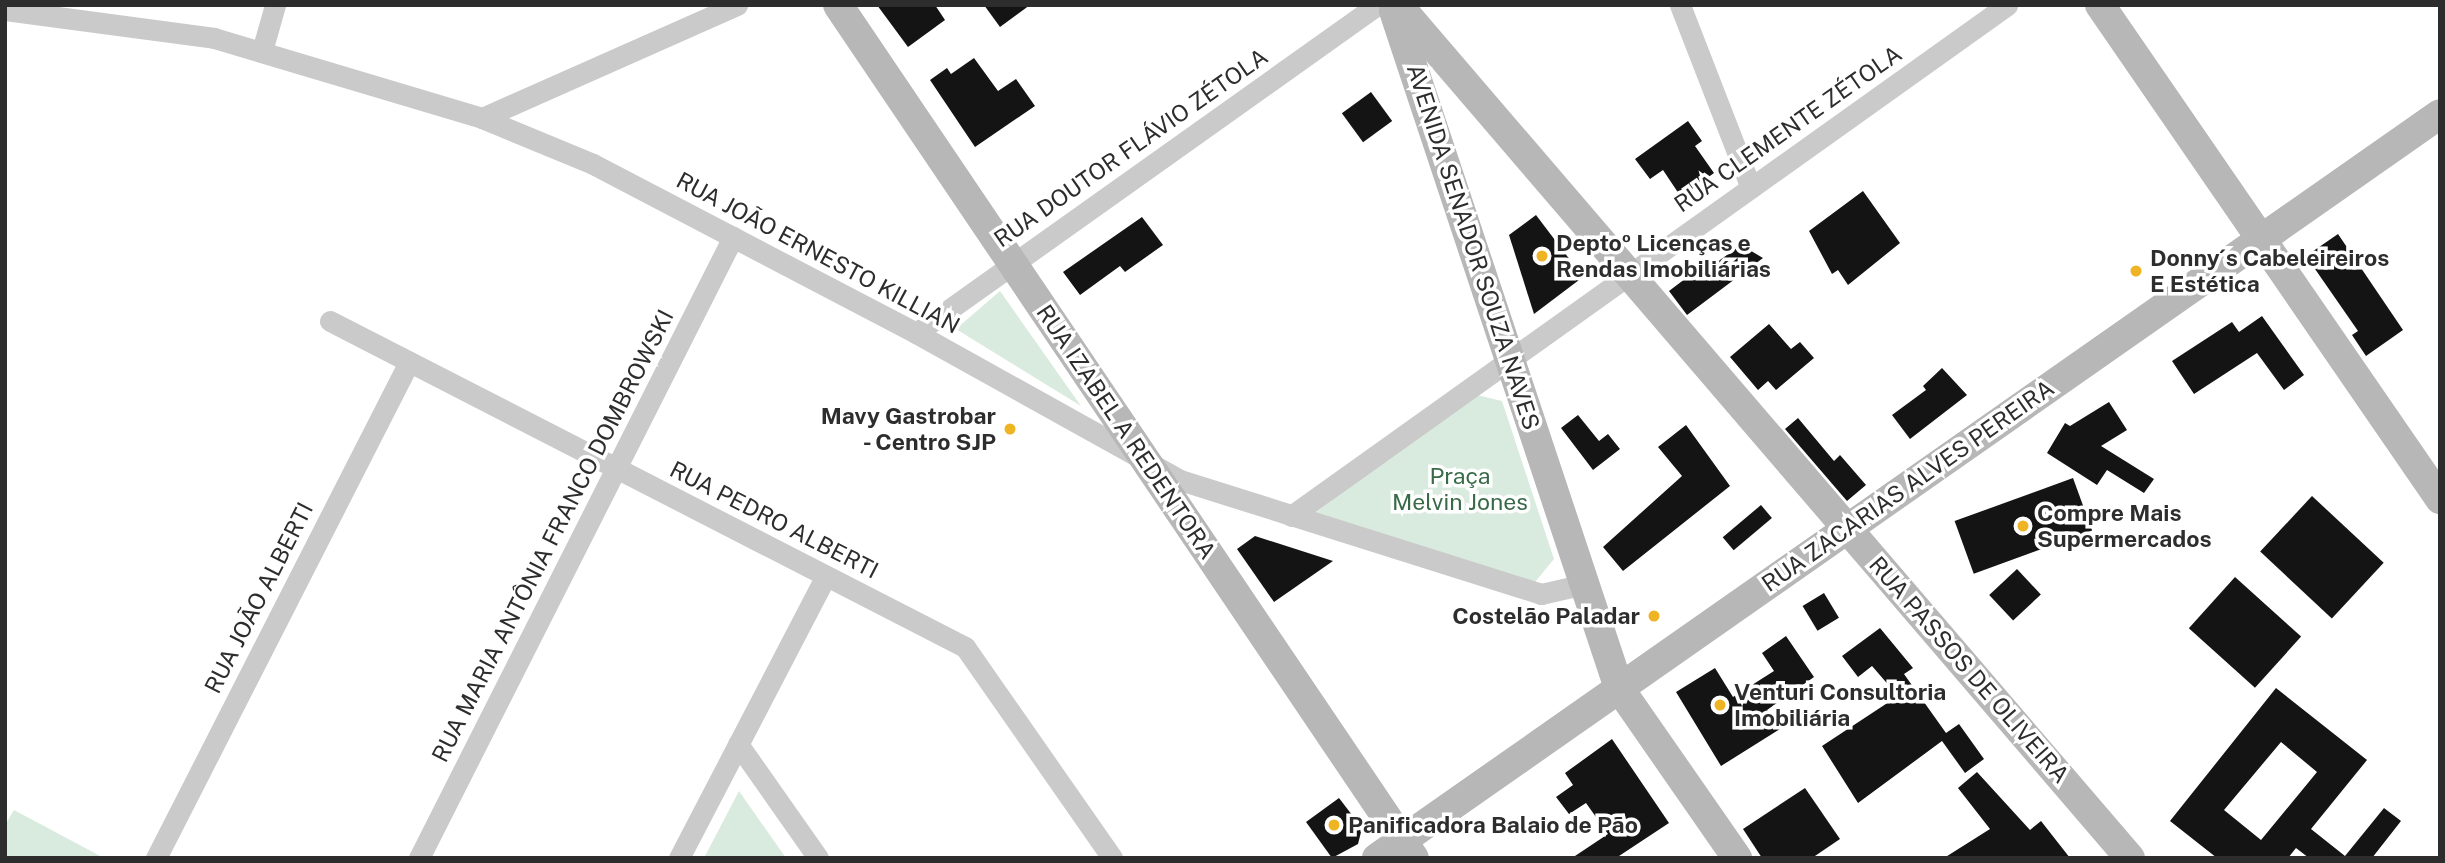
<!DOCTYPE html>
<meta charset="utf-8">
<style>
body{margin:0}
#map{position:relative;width:2445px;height:863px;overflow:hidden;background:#fff;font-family:"Public Sans",sans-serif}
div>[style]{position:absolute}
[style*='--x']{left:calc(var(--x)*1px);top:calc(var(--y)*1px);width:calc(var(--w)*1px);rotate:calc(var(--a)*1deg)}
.green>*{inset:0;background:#d9ebde}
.building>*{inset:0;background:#141414;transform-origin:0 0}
.street>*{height:21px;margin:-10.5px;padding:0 10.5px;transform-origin:10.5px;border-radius:10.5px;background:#cacaca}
.secondary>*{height:30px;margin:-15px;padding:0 15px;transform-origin:15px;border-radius:15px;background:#b7b7b7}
.dots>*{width:19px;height:19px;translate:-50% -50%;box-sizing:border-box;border:4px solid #fff;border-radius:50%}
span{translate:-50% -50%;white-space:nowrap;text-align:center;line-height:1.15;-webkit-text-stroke:7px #fff;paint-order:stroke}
.street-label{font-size:23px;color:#2d2d2d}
.poi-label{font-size:23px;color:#2d2d2d;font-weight:700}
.left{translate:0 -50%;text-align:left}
.right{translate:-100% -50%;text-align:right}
.park-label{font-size:23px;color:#386a48}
.frame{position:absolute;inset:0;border:7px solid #2d2d2d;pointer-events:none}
</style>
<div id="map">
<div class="green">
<i style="clip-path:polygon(1000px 291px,1081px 406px,956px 329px)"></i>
<i style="clip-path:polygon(1473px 394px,1502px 401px,1554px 559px,1535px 582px,1314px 514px)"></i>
<i style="clip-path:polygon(739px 791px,786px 858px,704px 858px)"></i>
<i style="clip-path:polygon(14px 810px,104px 858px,5px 858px,5px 825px)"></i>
</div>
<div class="building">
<i style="clip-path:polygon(877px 5px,935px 5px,945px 20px,908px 47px)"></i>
<i style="clip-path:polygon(984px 5px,1030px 5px,1000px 27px)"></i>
<i style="clip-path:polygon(974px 58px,998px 91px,1016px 79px,1035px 106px,975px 147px,930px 80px,947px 68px,951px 74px)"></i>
<i style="left:1371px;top:92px;width:36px;height:36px;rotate:54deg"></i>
<i style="clip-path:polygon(1688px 121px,1702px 141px,1695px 146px,1714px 173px,1681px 197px,1663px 170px,1650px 179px,1635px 159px)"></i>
<i style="clip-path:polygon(1863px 191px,1900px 243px,1848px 285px,1838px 270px,1832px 274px,1809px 231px)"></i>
<i style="clip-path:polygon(1536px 215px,1583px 277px,1534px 314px,1509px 235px)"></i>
<i style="clip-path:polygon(1142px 217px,1163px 245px,1125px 272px,1120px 266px,1080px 295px,1063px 272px)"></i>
<i style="clip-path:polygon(2338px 234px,2403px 330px,2366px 356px,2352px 335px,2358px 331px,2306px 256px)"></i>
<i style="clip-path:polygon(1741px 245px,1763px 258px,1687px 315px,1669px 291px,1710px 260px,1713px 265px)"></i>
<i style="clip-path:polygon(2262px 316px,2304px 375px,2284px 390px,2257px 353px,2194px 394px,2172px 361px,2232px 322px,2239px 332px)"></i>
<i style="clip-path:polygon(1769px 324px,1791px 349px,1800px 342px,1814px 358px,1776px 390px,1768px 381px,1758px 390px,1730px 357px)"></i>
<i style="clip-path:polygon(1942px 368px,1967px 395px,1910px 439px,1892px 415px,1926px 390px,1923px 386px)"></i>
<i style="clip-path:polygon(2109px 402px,2127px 430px,2101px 446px,2154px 479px,2144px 493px,2107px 470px,2097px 485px,2047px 453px,2065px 423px,2070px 426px)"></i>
<i style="clip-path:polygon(1578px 415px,1599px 441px,1608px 434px,1620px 449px,1593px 470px,1561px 428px)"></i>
<i style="clip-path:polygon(1798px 418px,1834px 461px,1840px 455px,1866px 485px,1847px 501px,1785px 429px)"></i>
<i style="clip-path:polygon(1686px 425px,1730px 486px,1623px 571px,1603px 547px,1682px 476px,1658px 447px)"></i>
<i style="left:2073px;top:478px;width:56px;height:126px;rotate:70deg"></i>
<i style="left:2312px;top:496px;width:98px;height:76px;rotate:43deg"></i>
<i style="left:1761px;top:505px;width:17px;height:50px;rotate:50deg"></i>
<i style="clip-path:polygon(1255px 536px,1333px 561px,1274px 602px,1237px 549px)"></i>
<i style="left:2017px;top:569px;width:35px;height:38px;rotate:47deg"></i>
<i style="left:2235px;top:577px;width:89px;height:69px;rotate:42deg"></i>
<i style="left:1824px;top:593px;width:29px;height:25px;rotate:59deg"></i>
<i style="clip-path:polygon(1880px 628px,1913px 668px,1904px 674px,1946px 733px,1959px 724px,1984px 759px,1965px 773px,1942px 741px,1858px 803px,1822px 746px,1898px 696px,1872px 666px,1858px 677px,1842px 656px)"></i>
<i style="clip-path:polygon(1786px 636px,1814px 677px,1767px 710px,1780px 729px,1721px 766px,1676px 692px,1715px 668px,1733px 697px,1774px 671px,1762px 653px)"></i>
<i style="clip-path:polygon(evenodd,2276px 688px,2367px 760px,2311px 829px,2345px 856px,2384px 808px,2401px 821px,2372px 858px,2309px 858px,2296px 848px,2288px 858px,2217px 858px,2170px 821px,2276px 688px,2281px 742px,2317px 772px,2261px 840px,2224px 810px,2281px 742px)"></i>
<i style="clip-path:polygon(1612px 739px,1669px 823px,1616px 858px,1572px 858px,1608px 834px,1586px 803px,1569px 814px,1556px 797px,1573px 785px,1565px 773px)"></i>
<i style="clip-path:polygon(1977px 772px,2030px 830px,2041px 821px,2070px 858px,1944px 858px,1990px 829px,1958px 788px)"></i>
<i style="clip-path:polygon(1805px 788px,1840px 839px,1812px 858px,1762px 858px,1743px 829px)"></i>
<i style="clip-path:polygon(1339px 798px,1362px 828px,1358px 844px,1332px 858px,1306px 822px)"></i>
</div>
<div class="street">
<i style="--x:1680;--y:5;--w:196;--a:68.8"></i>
<i style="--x:5;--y:10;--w:211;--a:7.6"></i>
<i style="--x:214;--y:38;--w:280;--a:16.6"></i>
<i style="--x:482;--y:118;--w:120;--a:22.5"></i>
<i style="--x:593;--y:164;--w:365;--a:27.6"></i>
<i style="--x:916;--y:333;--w:302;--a:29.1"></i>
<i style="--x:1180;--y:480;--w:379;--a:17.5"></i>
<i style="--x:1541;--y:594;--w:45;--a:-12.8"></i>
<i style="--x:262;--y:51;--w:48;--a:-74.2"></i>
<i style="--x:482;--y:118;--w:279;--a:-23.9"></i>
<i style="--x:330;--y:321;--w:714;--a:27.18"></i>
<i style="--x:965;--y:647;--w:257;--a:55.1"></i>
<i style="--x:916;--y:333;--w:566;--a:-35.43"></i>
<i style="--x:1291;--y:516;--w:880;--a:-35.51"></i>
<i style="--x:738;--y:744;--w:139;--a:54.9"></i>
<i style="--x:156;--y:858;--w:557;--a:-62.97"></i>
<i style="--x:419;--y:858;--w:696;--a:-63.18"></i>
<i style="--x:679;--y:858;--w:318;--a:-62.5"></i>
</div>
<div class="secondary">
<i style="--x:838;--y:5;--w:1029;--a:55.97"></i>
<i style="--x:1398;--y:5;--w:1124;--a:49.37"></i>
<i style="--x:2100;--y:5;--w:600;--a:55.46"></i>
<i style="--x:1394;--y:11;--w:713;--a:71.62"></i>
<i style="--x:1619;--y:688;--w:207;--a:55.2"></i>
<i style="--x:1377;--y:858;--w:1297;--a:-34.99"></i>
</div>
<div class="dots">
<i style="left:1542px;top:256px;background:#eeb424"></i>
<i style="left:2136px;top:271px;background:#eeb424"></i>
<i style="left:1010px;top:429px;background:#eeb424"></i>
<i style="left:2023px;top:526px;background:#eeb424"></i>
<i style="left:1654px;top:616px;background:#eeb424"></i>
<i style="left:1720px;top:705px;background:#eeb424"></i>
<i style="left:1334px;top:825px;background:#eeb424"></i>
</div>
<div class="street-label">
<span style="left:1788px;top:129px;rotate:-35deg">RUA CLEMENTE ZÉTOLA</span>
<span style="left:1131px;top:148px;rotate:-35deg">RUA DOUTOR FLÁVIO ZÉTOLA</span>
<span style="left:1473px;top:247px;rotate:72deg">AVENIDA SENADOR SOUZA NAVES</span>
<span style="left:818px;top:253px;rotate:28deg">RUA JOÃO ERNESTO KILLIAN</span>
<span style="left:1126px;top:432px;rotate:56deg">RUA IZABEL A REDENTORA</span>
<span style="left:1908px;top:486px;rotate:-35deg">RUA ZACARIAS ALVES PEREIRA</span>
<span style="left:774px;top:520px;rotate:27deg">RUA PEDRO ALBERTI</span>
<span style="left:553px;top:536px;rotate:-63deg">RUA MARIA ANTÔNIA FRANCO DOMBROWSKI</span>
<span style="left:259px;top:598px;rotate:-63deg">RUA JOÃO ALBERTI</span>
<span style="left:1969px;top:670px;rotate:49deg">RUA PASSOS DE OLIVEIRA</span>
</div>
<div class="poi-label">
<span class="left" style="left:1556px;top:256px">Deptoº Licenças e<br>Rendas Imobiliárias</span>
<span class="left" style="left:2150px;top:271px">Donny´s Cabeleireiros<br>E Estética</span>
<span class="right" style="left:996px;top:429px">Mavy Gastrobar<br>- Centro SJP</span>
<span class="left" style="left:2037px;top:526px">Compre Mais<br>Supermercados</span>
<span class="right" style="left:1640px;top:616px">Costelão Paladar</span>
<span class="left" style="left:1734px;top:705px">Venturi Consultoria<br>Imobiliária</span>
<span class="left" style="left:1348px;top:825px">Panificadora Balaio de Pão</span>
</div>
<div class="park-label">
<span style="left:1460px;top:489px">Praça<br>Melvin Jones</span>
</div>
<div class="frame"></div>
</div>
